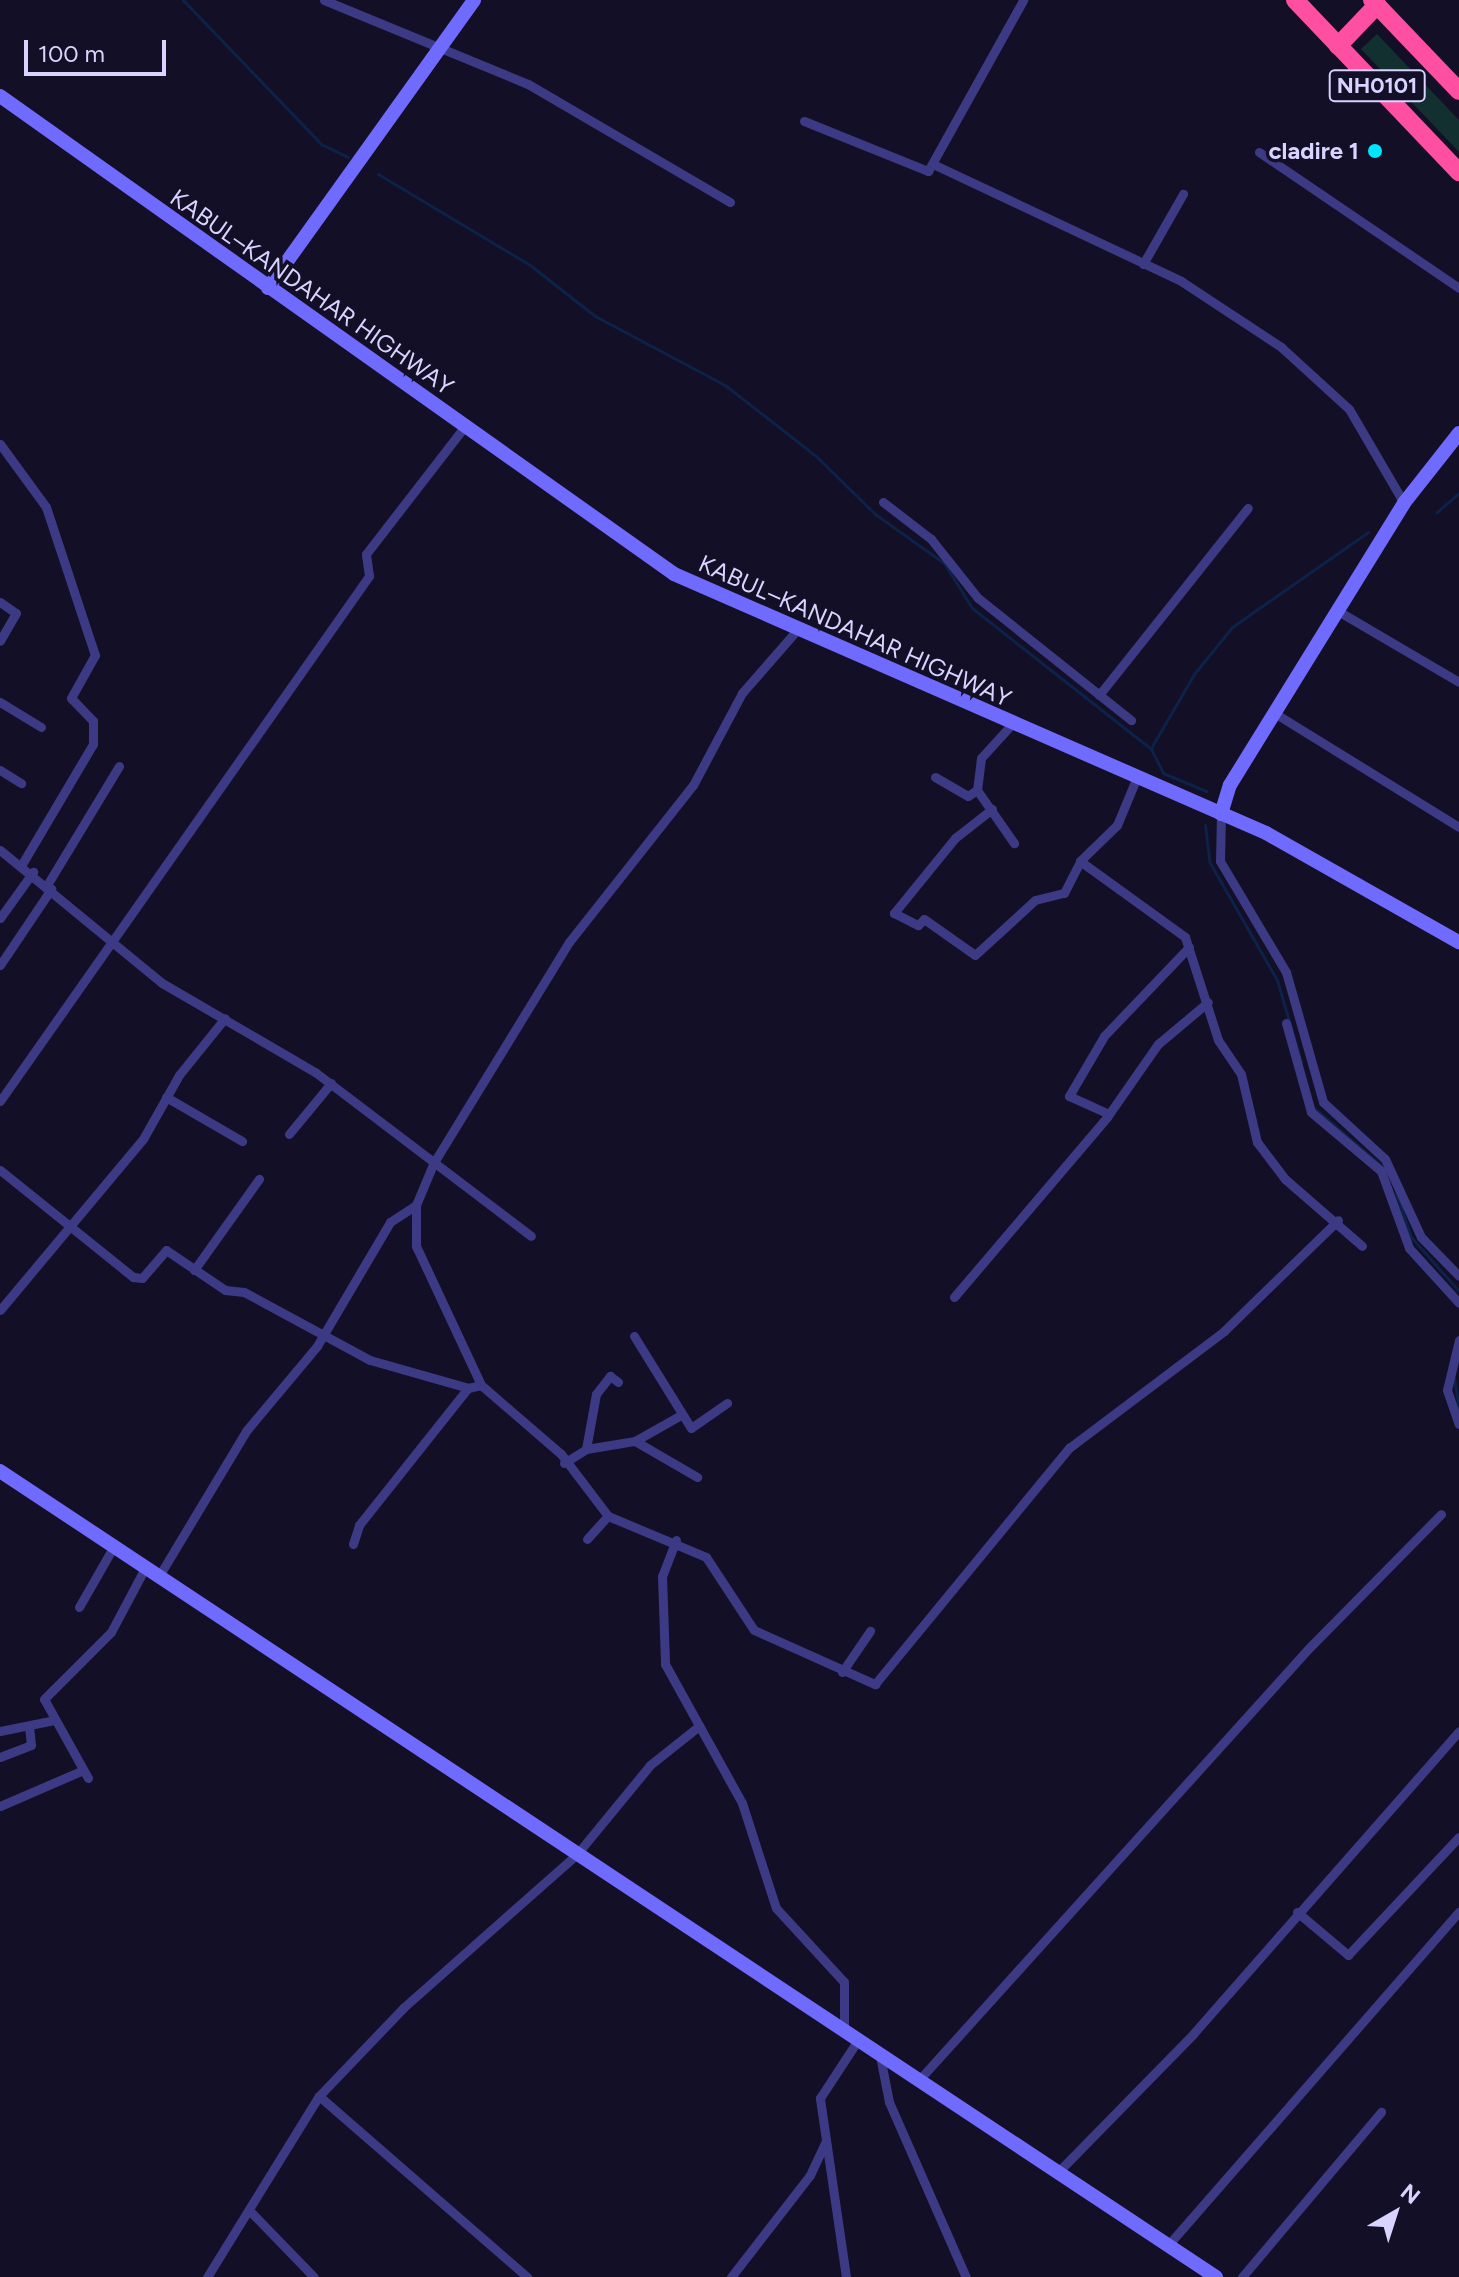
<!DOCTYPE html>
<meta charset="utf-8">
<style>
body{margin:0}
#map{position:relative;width:1459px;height:2277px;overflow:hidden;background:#130f26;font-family:Figtree,sans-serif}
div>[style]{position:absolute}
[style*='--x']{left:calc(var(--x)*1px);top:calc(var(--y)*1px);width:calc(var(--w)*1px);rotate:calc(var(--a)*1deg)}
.green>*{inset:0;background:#12302f}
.stream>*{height:3px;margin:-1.5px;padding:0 1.5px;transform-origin:1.5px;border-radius:1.5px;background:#0c2248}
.street>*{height:9px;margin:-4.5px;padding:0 4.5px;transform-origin:4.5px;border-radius:4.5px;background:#3d3a85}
.secondary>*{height:14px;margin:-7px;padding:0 7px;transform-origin:7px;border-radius:7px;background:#6f6bff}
.highway>*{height:18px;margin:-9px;padding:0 9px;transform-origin:9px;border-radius:9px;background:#ff4fa3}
.dots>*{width:22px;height:22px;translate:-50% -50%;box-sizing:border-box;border:4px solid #130f26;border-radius:50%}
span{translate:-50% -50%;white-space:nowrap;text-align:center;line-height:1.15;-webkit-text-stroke:7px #130f26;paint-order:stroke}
.shield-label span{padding:2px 6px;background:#130f26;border:2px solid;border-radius:6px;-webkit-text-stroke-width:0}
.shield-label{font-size:22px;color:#d9d4ff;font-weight:700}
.poi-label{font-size:24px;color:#d9d4ff;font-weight:700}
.right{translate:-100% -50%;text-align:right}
.street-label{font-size:24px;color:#d9d4ff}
.north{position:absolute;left:1355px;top:2173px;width:80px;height:80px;-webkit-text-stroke:6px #130f26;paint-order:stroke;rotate:39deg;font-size:22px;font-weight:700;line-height:32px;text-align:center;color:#d9d4ff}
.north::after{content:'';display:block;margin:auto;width:28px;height:36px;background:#d9d4ff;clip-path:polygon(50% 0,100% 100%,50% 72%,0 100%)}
.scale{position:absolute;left:24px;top:40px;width:142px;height:36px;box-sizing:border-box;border:4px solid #d9d4ff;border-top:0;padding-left:10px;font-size:24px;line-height:28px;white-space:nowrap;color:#d9d4ff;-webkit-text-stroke:6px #130f26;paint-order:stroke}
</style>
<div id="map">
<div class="green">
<i style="clip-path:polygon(1377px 34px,1459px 120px,1459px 152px,1361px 49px)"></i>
</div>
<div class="stream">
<i style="--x:183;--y:0;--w:199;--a:46.2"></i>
<i style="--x:321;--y:144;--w:30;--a:26"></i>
<i style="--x:378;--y:174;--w:177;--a:30.9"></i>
<i style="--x:530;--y:265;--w:83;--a:38.1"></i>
<i style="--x:595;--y:316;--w:147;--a:28"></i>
<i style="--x:725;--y:385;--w:115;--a:38"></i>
<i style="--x:816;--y:456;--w:83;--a:44.5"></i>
<i style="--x:875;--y:514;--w:85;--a:35.4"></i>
<i style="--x:944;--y:563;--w:53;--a:58.1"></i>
<i style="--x:972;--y:608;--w:228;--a:38.2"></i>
<i style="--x:1151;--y:749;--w:27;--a:63"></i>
<i style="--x:1163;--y:773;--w:47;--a:22.7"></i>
<i style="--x:1437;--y:512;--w:29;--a:-41"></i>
<i style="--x:1151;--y:748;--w:86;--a:-59.8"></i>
<i style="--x:1194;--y:674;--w:60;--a:-51"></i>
<i style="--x:1232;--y:627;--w:166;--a:-34.9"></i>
<i style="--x:1205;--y:825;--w:38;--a:83"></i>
<i style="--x:1210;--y:863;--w:135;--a:60.2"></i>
<i style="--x:1277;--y:980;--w:85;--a:73.7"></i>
<i style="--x:1314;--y:1108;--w:92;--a:40.6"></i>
<i style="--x:1396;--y:1193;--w:46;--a:71.2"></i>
<i style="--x:1411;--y:1237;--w:72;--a:48.4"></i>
<i style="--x:1454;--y:1378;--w:32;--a:81"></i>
</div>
<div class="street">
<i style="--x:324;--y:0;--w:221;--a:22.4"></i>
<i style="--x:528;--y:84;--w:234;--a:30.3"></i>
<i style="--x:804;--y:121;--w:134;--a:22"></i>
<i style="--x:928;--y:171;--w:196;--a:-60.9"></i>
<i style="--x:1259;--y:152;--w:242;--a:34.2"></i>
<i style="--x:935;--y:165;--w:272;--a:25.2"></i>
<i style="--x:1181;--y:281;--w:120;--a:33.4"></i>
<i style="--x:1281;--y:347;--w:92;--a:42.4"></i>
<i style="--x:1349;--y:409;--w:109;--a:59.7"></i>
<i style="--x:1143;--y:264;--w:81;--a:-60.3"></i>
<i style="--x:0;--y:444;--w:78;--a:53.9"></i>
<i style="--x:46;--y:507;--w:156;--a:71.7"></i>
<i style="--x:95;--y:655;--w:49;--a:119.2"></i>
<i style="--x:71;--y:698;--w:32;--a:46"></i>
<i style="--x:93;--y:721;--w:23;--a:90"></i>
<i style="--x:93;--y:744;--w:139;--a:120.6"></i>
<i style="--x:883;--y:502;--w:61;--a:37.6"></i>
<i style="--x:931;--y:539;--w:75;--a:51.5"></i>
<i style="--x:978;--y:598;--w:196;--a:38.6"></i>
<i style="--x:0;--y:602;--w:19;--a:35"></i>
<i style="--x:16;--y:613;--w:32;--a:120"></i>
<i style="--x:1338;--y:611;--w:140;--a:30.4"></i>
<i style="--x:797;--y:630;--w:84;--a:131.1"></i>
<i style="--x:742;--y:693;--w:104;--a:118"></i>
<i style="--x:693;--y:785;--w:200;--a:128.3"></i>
<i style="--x:569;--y:942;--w:258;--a:121.5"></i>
<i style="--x:434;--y:1162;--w:47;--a:112.7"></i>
<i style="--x:416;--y:1205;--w:41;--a:90"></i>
<i style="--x:416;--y:1246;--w:153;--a:64.9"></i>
<i style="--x:481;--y:1385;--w:106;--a:40.8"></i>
<i style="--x:561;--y:1454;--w:78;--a:52.8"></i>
<i style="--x:608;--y:1516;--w:106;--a:22.7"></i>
<i style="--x:706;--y:1557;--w:87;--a:56.7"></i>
<i style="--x:754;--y:1630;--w:133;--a:24.1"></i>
<i style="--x:875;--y:1684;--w:306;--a:-50.6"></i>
<i style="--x:1069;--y:1448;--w:194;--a:-37"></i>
<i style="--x:1224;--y:1331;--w:159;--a:-44.2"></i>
<i style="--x:1099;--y:695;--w:239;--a:-51.5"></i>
<i style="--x:0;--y:702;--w:48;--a:31.4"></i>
<i style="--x:1276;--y:714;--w:215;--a:31.7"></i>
<i style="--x:1012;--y:724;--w:46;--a:132.4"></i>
<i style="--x:981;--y:758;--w:32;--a:97"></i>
<i style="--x:977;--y:790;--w:65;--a:55.1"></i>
<i style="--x:0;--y:770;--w:25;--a:32"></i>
<i style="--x:935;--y:777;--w:38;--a:30"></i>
<i style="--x:968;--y:796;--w:11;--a:-34"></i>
<i style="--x:992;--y:809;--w:47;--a:141.9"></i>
<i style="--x:955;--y:838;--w:97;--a:129.1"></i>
<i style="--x:894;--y:913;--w:27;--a:27"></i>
<i style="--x:918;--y:925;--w:8;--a:-45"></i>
<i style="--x:924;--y:919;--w:62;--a:35.2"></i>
<i style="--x:975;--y:955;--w:81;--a:-42.5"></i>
<i style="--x:1035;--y:900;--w:30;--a:-14"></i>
<i style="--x:1064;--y:893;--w:36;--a:-63"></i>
<i style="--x:1080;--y:861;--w:52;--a:-44.2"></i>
<i style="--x:1117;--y:825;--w:52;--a:-67.4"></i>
<i style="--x:1221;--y:814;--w:47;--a:91.2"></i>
<i style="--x:1220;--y:861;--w:129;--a:59.3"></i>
<i style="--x:1286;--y:972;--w:135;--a:74.1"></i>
<i style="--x:1323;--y:1102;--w:84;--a:42.6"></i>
<i style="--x:1385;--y:1159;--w:86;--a:65.2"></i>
<i style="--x:1421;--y:1237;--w:54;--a:45.7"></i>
<i style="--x:0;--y:850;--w:210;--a:39.4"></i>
<i style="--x:162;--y:983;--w:177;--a:30.2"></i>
<i style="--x:315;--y:1072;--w:271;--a:37.2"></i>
<i style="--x:1080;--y:861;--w:130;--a:35.9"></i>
<i style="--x:1185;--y:937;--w:108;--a:72.2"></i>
<i style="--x:1218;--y:1040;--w:41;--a:55.9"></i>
<i style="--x:1241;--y:1074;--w:70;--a:76.8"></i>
<i style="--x:1257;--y:1142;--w:46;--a:52.9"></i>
<i style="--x:1285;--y:1179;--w:102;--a:41"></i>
<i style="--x:47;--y:885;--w:139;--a:-58.8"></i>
<i style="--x:0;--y:918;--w:57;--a:-54.3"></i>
<i style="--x:0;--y:965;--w:92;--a:-56.1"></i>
<i style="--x:1286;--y:1023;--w:92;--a:74.3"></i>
<i style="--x:1311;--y:1112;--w:92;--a:40.1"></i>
<i style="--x:1381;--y:1171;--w:82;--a:70"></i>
<i style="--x:1409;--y:1248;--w:74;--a:47.7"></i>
<i style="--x:166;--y:1097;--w:88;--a:30.1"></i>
<i style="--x:0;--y:1101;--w:642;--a:-54.9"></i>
<i style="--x:369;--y:576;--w:22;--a:-98"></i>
<i style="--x:366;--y:554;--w:160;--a:-52.3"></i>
<i style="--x:1109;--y:1114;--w:44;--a:-155.8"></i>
<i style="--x:1069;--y:1096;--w:69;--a:-59.7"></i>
<i style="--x:1104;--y:1036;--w:123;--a:-46.3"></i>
<i style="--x:289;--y:1134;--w:66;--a:-50.5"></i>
<i style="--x:0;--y:1170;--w:171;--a:38.8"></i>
<i style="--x:133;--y:1277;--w:9;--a:6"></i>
<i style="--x:142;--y:1278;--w:37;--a:-49"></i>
<i style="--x:166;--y:1250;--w:71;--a:34.1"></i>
<i style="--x:225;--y:1290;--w:19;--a:6"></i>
<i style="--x:244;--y:1292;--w:143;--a:28.4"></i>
<i style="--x:370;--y:1360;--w:102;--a:15.9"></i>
<i style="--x:468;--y:1388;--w:13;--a:-13"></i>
<i style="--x:194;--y:1270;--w:112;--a:-54.5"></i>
<i style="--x:954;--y:1297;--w:236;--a:-49.6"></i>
<i style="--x:1107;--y:1117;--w:89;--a:-55.1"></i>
<i style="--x:1158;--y:1044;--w:65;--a:-40"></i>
<i style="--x:0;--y:1310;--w:223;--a:-50.1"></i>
<i style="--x:143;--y:1139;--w:73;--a:-60.6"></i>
<i style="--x:179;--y:1075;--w:73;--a:-51.1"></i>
<i style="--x:634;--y:1336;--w:108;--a:58.2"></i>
<i style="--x:691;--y:1428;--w:44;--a:-34.8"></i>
<i style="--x:1459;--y:1340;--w:51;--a:103.5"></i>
<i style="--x:1447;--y:1390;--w:36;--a:71"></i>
<i style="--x:635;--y:1441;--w:72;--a:30.1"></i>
<i style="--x:586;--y:1449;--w:56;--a:-79.7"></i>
<i style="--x:596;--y:1394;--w:23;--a:-52"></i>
<i style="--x:610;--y:1376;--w:10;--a:37"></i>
<i style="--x:564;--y:1463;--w:26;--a:-32"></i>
<i style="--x:586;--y:1449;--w:50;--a:-9.3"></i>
<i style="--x:635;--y:1441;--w:51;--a:-29.6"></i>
<i style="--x:587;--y:1539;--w:31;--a:-48"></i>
<i style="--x:676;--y:1540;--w:39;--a:111"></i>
<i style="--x:662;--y:1576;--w:88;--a:88"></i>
<i style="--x:665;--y:1664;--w:159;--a:61"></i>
<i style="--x:742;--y:1803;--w:110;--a:72.1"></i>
<i style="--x:776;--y:1908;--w:100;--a:47.4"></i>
<i style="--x:844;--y:1982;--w:47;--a:90"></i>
<i style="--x:353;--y:1544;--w:20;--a:-72"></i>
<i style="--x:359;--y:1525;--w:175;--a:-51.5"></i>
<i style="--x:159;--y:1576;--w:169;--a:-59"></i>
<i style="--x:246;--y:1431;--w:111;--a:-50.1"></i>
<i style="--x:317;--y:1346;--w:144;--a:-59.5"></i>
<i style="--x:390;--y:1222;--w:31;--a:-33"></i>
<i style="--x:79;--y:1607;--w:70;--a:-60.2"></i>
<i style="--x:842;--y:1672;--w:50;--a:-55.7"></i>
<i style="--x:0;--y:1731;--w:55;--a:-11.5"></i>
<i style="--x:0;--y:1757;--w:33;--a:-21"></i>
<i style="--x:31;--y:1745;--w:18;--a:-96"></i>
<i style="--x:88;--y:1778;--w:90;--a:-119.1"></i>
<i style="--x:44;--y:1699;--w:95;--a:-45"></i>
<i style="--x:111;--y:1632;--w:72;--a:-62"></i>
<i style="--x:0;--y:1806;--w:90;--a:-23.4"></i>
<i style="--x:1297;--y:1912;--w:67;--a:40.1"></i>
<i style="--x:1348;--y:1955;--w:162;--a:-46.8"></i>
<i style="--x:880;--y:2056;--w:47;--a:78.9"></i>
<i style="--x:889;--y:2102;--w:191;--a:66.3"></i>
<i style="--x:918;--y:2081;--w:583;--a:-47.92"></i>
<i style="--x:1309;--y:1648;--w:188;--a:-45.4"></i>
<i style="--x:319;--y:2096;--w:276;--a:41"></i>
<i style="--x:1060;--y:2170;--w:190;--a:-45.6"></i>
<i style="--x:1193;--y:2034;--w:403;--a:-48.7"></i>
<i style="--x:249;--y:2210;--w:93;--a:45.9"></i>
<i style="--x:1169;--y:2244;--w:441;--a:-48.9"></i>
<i style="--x:207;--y:2277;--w:213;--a:-58.3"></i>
<i style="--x:319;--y:2096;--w:122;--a:-46.3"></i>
<i style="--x:403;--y:2008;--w:232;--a:-41.5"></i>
<i style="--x:577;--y:1854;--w:115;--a:-50.6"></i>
<i style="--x:650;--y:1765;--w:63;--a:-38.5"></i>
<i style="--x:731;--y:2277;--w:129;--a:-52.2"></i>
<i style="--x:810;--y:2175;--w:38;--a:-65"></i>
<i style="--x:846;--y:2277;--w:181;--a:-98.3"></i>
<i style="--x:820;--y:2098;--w:69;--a:-56.8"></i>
<i style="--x:1242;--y:2277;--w:216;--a:-49.9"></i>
</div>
<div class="secondary">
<i style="--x:0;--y:96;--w:826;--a:35.34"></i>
<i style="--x:674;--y:574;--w:646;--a:23.63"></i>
<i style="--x:1266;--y:833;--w:222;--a:29.5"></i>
<i style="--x:268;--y:288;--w:354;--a:-54.4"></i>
<i style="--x:1221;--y:814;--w:30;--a:-73"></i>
<i style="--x:1230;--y:785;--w:331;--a:-58.3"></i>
<i style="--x:1404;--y:503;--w:89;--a:-51.8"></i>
<i style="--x:0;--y:1471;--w:1459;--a:33.54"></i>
</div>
<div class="highway">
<i style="--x:1295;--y:0;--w:238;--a:46.4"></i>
<i style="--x:1372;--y:0;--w:126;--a:46.3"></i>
<i style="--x:1338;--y:46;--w:57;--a:-46.4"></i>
</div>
<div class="dots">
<i style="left:1375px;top:151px;background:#00e5ff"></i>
</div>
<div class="shield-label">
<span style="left:1377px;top:86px">NH0101</span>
</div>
<div class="poi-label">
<span class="right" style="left:1359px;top:151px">cladire 1</span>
</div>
<div class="street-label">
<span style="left:312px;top:292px;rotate:35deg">KABUL–KANDAHAR HIGHWAY</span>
<span style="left:855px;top:631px;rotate:24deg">KABUL–KANDAHAR HIGHWAY</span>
</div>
<div class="north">N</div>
<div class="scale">100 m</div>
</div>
